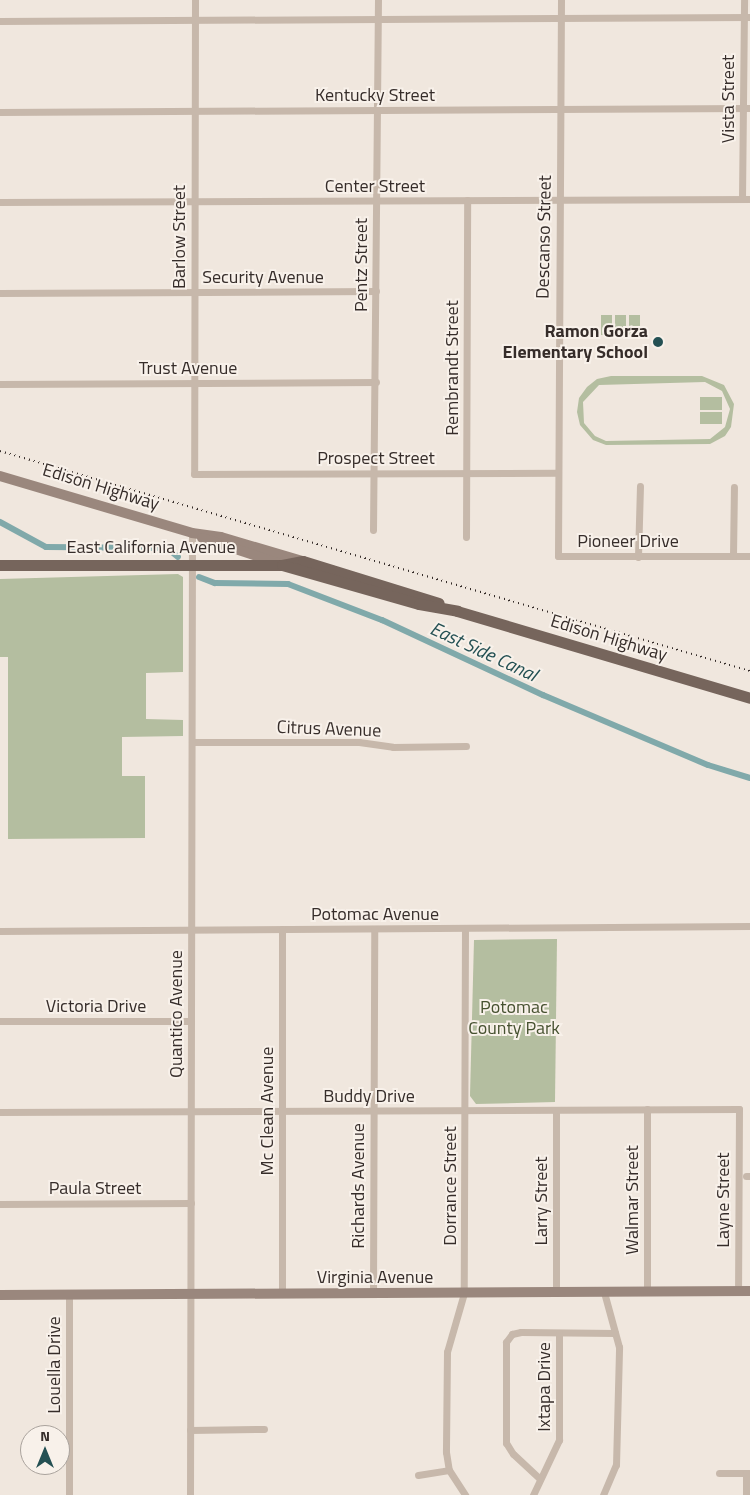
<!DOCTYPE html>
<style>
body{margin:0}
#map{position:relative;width:750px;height:1495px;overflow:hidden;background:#f0e7de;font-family:"Titillium Web",sans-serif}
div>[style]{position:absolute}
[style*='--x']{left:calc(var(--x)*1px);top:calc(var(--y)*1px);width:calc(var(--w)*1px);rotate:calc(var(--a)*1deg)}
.green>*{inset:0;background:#b4bea0;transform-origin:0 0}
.canal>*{height:6px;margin:-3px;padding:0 3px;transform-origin:3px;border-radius:3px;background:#80a9aa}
.street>*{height:7px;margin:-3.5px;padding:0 3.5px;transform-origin:3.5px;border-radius:3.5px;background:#c7b8ab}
.secondary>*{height:10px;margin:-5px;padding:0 5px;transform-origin:5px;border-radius:5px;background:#9a877d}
.primary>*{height:11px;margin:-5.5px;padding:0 5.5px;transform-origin:5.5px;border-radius:5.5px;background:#76655c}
.rail>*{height:2px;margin-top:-1px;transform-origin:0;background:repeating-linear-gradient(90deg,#362d2a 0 1px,transparent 0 5px)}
.dots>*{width:14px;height:14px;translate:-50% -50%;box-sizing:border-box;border:2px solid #f8f1ea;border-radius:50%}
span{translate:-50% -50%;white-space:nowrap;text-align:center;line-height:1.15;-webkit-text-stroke:4px #f8f1ea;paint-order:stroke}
.street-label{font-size:18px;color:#362d2a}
.poi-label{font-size:18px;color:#362d2a;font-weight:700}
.right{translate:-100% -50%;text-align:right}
.park-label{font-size:18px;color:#465130}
.water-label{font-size:19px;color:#245053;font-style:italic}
.north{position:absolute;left:20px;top:1425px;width:50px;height:50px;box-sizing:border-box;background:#f8f1ea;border:1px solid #aaa39d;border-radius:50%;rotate:0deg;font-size:14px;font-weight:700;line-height:20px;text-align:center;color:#362d2a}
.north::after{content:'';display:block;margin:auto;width:18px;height:22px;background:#245053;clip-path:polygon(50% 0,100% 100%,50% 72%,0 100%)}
</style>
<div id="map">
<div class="green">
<i style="left:601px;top:315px;width:11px;height:20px"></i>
<i style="left:615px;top:315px;width:11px;height:20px"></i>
<i style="left:629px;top:315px;width:11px;height:20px"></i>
<i style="clip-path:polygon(evenodd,702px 376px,724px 385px,734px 404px,731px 427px,725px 436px,710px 444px,606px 445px,593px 440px,580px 425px,577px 412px,579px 398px,587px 387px,597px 379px,611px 376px,702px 376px,705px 382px,722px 391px,730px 409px,725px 427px,710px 439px,606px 441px,595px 436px,584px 423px,583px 402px,599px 385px,705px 382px)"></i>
<i style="left:700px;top:397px;width:22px;height:13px"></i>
<i style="left:700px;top:412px;width:22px;height:12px"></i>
<i style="clip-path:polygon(178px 574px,183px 577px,183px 672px,146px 673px,146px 719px,183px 720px,183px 736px,122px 737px,122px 776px,145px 776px,145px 838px,8px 839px,8px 657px,0 657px,0 579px)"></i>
<i style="clip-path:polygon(557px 939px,555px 1102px,476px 1104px,470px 1096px,474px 940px)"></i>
</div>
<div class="canal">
<i style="--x:0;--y:522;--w:52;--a:28.5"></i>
<i style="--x:46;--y:547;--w:121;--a:0.5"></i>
<i style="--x:167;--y:548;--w:14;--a:39"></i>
<i style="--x:199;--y:577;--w:17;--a:21"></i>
<i style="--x:215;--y:583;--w:73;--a:0.8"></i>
<i style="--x:288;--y:584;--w:101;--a:21"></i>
<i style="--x:382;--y:620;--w:178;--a:25"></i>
<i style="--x:543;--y:695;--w:179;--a:23"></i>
<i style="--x:708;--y:765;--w:44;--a:17.2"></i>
</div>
<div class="street">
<i style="--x:195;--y:0;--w:474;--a:90.1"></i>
<i style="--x:194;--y:474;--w:363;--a:-0.2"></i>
<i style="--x:561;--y:0;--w:556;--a:90.31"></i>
<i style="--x:558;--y:556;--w:192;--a:0"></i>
<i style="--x:0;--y:21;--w:750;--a:-0.31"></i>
<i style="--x:0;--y:112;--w:750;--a:-0.31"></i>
<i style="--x:742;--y:199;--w:199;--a:-89.4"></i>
<i style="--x:0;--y:202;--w:750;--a:-0.23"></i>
<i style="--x:0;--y:293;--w:376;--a:-0.3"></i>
<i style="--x:0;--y:384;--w:376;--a:-0.3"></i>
<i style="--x:373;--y:530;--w:530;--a:-89.46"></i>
<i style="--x:466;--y:537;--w:337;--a:-89.8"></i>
<i style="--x:733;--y:556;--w:69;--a:-89.2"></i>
<i style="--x:638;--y:557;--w:71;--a:-88.4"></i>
<i style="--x:192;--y:742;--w:167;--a:0"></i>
<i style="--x:359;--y:742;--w:34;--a:8"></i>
<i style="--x:393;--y:747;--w:73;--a:-0.8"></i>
<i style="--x:465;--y:928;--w:365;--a:90.2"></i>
<i style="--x:464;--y:1293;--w:61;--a:106.1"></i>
<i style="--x:447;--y:1352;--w:100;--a:90.6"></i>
<i style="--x:446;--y:1452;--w:18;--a:81"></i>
<i style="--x:449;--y:1470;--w:30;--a:57"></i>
<i style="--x:0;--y:931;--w:750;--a:-0.38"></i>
<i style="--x:0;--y:1021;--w:191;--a:0"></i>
<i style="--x:556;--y:1110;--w:182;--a:90"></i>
<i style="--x:0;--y:1112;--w:739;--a:-0.23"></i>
<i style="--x:739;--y:1109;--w:182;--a:90.3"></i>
<i style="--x:746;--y:1176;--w:4;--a:0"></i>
<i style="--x:0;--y:1204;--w:191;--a:-0.3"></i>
<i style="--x:647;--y:1291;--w:182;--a:-90"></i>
<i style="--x:373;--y:1293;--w:364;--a:-89.8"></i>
<i style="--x:282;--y:1294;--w:365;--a:-90"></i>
<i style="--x:190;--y:1430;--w:74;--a:-0.8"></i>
<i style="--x:719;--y:1473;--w:31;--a:0"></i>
<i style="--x:418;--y:1475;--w:31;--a:-9"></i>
<i style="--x:539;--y:1478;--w:35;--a:-137"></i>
<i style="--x:513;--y:1454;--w:13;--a:-122"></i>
<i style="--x:506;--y:1443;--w:101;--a:-90"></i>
<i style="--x:506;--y:1342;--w:10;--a:-53"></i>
<i style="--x:512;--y:1334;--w:9;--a:-13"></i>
<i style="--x:521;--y:1332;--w:94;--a:0.6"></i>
<i style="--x:69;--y:1495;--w:200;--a:-90"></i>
<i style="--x:190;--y:1495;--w:962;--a:-89.88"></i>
<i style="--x:533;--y:1495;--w:61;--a:-64.7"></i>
<i style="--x:559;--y:1440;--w:107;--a:-90"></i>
<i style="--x:603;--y:1495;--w:33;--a:-67"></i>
<i style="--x:616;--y:1465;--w:118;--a:-88.5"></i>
<i style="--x:619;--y:1347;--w:57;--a:-105.3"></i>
<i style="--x:746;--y:1495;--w:22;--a:-90"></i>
</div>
<div class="secondary">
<i style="--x:0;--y:476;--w:200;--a:16.5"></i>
<i style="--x:192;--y:533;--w:29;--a:8"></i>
<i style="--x:221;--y:537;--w:84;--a:16.5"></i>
<i style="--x:202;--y:538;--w:80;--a:18.2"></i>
<i style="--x:0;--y:1295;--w:750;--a:-0.31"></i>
</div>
<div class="primary">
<i style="--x:0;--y:565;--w:282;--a:0"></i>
<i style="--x:282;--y:565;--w:21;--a:-11"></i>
<i style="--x:303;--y:561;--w:142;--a:17.2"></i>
<i style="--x:282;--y:565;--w:142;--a:15.9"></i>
<i style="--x:419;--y:604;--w:39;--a:10"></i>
<i style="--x:457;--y:611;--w:306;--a:16.5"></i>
</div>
<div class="rail">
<i style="--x:0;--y:451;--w:782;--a:16.35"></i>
</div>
<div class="dots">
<i style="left:658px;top:342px;background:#245053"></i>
</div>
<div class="street-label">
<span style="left:375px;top:95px">Kentucky Street</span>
<span style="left:728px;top:99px;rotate:-90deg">Vista Street</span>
<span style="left:375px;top:186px">Center Street</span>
<span style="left:179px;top:237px;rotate:-90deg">Barlow Street</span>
<span style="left:544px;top:237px;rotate:-89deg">Descanso Street</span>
<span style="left:361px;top:265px;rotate:-90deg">Pentz Street</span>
<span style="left:263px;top:277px">Security Avenue</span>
<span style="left:188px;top:368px">Trust Avenue</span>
<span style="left:452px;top:368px;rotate:-90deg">Rembrandt Street</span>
<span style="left:376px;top:458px">Prospect Street</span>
<span style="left:101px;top:487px;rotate:17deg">Edison Highway</span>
<span style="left:628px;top:541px">Pioneer Drive</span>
<span style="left:151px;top:547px">East California Avenue</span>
<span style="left:609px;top:638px;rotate:17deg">Edison Highway</span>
<span style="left:329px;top:729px;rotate:2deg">Citrus Avenue</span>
<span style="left:375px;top:914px">Potomac Avenue</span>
<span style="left:96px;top:1006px">Victoria Drive</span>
<span style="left:176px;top:1014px;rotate:-90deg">Quantico Avenue</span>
<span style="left:369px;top:1096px">Buddy Drive</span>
<span style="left:267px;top:1111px;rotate:-90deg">Mc Clean Avenue</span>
<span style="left:358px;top:1186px;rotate:-90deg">Richards Avenue</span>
<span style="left:450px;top:1186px;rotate:-90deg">Dorrance Street</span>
<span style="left:95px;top:1188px">Paula Street</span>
<span style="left:632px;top:1200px;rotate:-90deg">Walmar Street</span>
<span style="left:723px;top:1200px;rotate:-90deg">Layne Street</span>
<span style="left:541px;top:1201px;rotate:-90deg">Larry Street</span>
<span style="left:375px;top:1277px">Virginia Avenue</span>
<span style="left:54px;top:1365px;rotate:-90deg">Louella Drive</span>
<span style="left:544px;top:1387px;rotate:-90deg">Ixtapa Drive</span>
</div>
<div class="poi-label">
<span class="right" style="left:648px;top:342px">Ramon Gorza<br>Elementary School</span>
</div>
<div class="park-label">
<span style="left:514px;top:1018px">Potomac<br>County Park</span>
</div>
<div class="water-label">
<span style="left:484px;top:651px;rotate:25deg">East Side Canal</span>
</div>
<div class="north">N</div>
</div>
